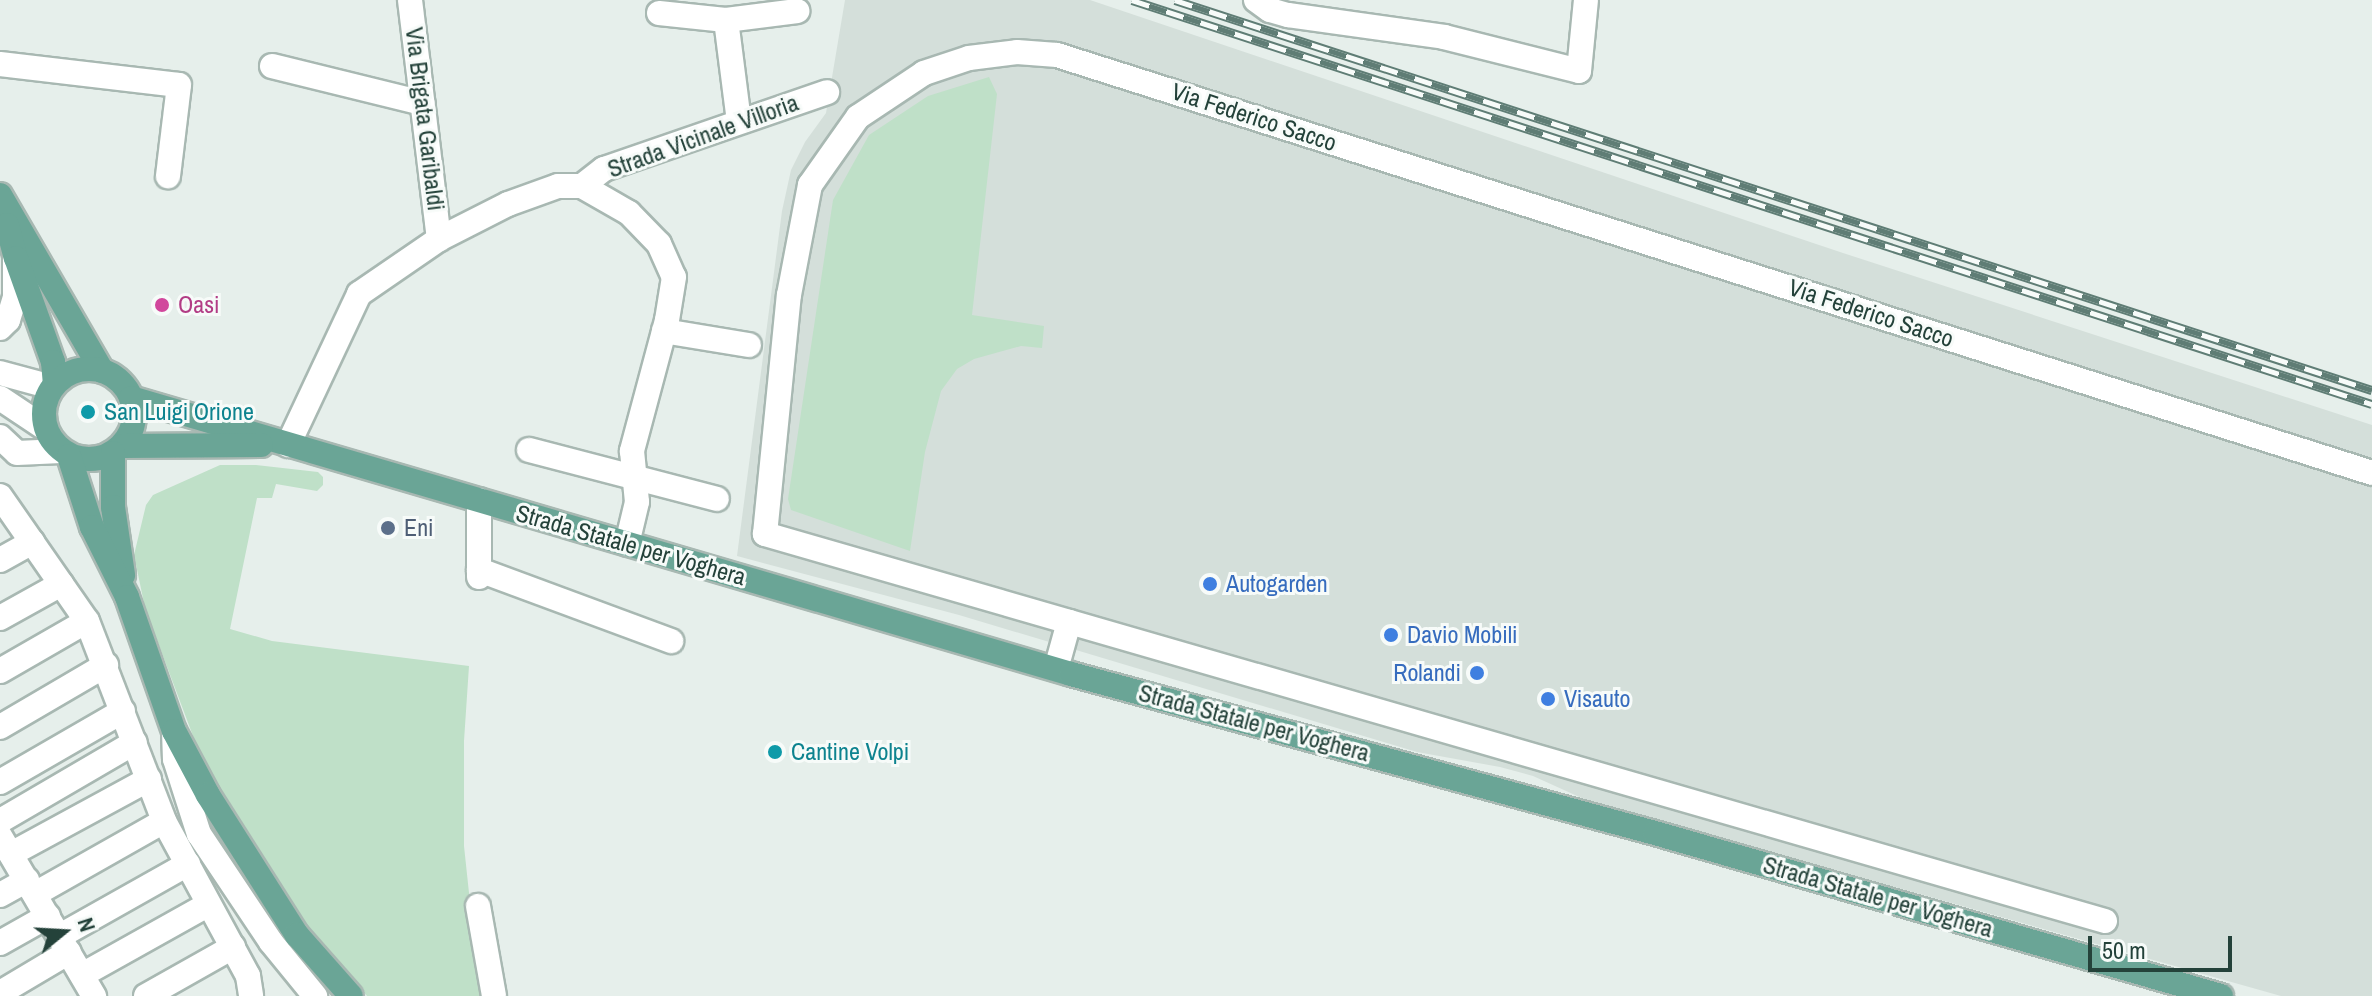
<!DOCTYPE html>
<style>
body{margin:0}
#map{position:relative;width:2372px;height:996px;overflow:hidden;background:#e6efeb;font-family:"Archivo Narrow",sans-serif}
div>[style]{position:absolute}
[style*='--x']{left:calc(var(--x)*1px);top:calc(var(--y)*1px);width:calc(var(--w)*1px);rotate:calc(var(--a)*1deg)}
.built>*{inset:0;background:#d4dfda}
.green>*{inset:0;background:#bfe0c8}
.roads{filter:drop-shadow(2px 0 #a8b8b2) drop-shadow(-2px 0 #a8b8b2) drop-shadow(0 2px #a8b8b2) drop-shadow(0 -2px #a8b8b2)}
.minor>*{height:24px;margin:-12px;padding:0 12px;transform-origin:12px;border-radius:12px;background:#fff}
.major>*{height:24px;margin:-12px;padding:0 12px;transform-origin:12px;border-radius:12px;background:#6aa596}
.major>.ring{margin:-12px;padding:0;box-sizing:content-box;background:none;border:24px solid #6aa596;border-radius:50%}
.rail>*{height:9px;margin-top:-4.5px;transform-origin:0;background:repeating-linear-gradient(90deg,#f7fbf9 0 18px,#5f7d75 0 36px);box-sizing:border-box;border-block:2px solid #5f7d75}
.dots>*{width:22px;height:22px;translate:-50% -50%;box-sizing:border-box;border:4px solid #f7fbf9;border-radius:50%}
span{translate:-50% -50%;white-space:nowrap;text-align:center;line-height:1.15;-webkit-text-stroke:6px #f7fbf9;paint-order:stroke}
.street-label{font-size:24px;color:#24423a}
.hotel-label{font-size:24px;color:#b23c85}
.left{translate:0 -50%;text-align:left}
.culture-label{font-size:24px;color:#0d838f}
.service-label{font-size:24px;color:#4e5e75}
.shop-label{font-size:24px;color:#366cbe}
.right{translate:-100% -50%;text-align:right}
.north{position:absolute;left:24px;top:892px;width:80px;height:80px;-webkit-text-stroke:6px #f7fbf9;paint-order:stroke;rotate:72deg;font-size:22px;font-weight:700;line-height:32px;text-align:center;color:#24423a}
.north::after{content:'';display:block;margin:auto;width:28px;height:36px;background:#24423a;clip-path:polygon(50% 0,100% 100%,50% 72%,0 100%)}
.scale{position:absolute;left:2088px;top:936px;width:144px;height:36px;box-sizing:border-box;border:4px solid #24423a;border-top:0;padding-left:10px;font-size:24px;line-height:28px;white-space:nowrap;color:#24423a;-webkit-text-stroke:6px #f7fbf9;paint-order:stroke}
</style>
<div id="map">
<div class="built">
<i style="clip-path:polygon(845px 0,1090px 0,1843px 253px,2372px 425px,2372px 996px,2281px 996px,1586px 800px,1533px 776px,1500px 767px,1417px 752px,959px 615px,737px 556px,782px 211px,791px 170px,805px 142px,826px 113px)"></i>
</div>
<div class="green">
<i style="clip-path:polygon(989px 77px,997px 94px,972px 315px,1044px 326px,1042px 348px,1021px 346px,974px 359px,957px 369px,941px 391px,925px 452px,910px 551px,791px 510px,788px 499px,833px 200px,869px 135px,928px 96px)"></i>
<i style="clip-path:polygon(220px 465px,256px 465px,318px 472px,323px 477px,323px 485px,317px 491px,276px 484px,272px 498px,257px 498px,230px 629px,272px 641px,469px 666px,464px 741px,464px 846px,480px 996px,367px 996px,284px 898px,237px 825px,196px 744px,145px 608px,134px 555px,146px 505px,153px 495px)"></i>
</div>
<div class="roads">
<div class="minor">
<i style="--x:410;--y:0;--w:241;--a:83.1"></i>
<i style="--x:1256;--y:0;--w:17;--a:36"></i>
<i style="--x:1270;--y:10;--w:19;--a:16"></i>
<i style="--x:1288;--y:15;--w:158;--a:8"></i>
<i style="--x:1444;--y:37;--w:139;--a:14.1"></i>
<i style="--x:1579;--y:71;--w:71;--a:-84.4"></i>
<i style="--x:659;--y:13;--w:67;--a:6"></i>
<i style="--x:726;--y:20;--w:102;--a:82.7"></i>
<i style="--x:726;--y:20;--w:72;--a:-7.2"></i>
<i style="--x:0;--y:64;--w:180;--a:6.7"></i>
<i style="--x:179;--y:85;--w:92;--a:96.9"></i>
<i style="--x:272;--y:66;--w:155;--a:13.8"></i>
<i style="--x:582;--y:186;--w:28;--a:-38"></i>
<i style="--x:604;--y:169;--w:236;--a:-19"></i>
<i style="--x:0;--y:328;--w:11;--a:-45"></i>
<i style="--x:8;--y:320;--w:24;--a:-73"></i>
<i style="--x:15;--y:297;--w:36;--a:-90"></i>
<i style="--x:664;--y:331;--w:86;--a:9.4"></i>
<i style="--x:0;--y:373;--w:54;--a:15.1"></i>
<i style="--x:0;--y:398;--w:54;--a:33.7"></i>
<i style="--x:0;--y:437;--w:23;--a:43"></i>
<i style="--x:17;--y:453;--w:44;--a:-2.6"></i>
<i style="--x:288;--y:445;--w:167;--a:-64.8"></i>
<i style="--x:359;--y:294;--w:97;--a:-34.5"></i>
<i style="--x:439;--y:239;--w:77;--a:-26.9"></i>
<i style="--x:508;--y:204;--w:53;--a:-19.8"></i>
<i style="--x:558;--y:186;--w:24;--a:0"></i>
<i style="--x:582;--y:186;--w:54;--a:29.9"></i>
<i style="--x:629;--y:213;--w:43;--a:45.9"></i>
<i style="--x:659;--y:244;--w:36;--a:66"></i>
<i style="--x:674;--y:277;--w:44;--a:99.2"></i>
<i style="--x:667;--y:320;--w:136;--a:105"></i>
<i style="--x:632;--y:451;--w:51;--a:84.4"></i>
<i style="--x:637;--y:502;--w:43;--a:103.4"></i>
<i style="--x:529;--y:450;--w:194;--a:14.6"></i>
<i style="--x:0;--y:496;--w:152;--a:55.2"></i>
<i style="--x:87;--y:621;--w:214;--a:68.9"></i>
<i style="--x:164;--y:821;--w:176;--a:61.5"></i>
<i style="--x:248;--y:976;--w:20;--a:81"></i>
<i style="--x:0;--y:560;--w:37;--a:-29"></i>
<i style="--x:479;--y:570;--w:205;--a:20.3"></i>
<i style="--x:479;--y:577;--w:77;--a:-90"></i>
<i style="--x:0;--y:618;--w:70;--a:-29.1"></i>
<i style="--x:1056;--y:669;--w:49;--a:-74.5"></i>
<i style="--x:0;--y:671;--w:100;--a:-29.9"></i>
<i style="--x:0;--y:727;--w:123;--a:-30.3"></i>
<i style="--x:174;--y:731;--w:28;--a:88"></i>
<i style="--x:175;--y:759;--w:79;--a:72.3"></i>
<i style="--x:199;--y:834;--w:130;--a:56.3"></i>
<i style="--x:271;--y:942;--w:70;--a:50.8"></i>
<i style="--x:0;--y:782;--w:142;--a:-30"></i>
<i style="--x:0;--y:821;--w:156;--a:-30.3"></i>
<i style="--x:0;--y:836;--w:186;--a:59.6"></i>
<i style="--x:11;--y:854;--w:157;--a:-28.5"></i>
<i style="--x:35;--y:894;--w:148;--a:-29.5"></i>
<i style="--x:0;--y:895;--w:31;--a:-29"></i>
<i style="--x:478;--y:906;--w:91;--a:79.9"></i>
<i style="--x:2105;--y:921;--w:1395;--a:-163.89"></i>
<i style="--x:765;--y:534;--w:240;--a:-84.3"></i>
<i style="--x:789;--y:295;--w:112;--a:-79.2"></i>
<i style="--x:810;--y:185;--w:83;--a:-54.8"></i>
<i style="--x:858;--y:117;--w:79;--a:-33.7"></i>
<i style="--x:924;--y:73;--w:47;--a:-18.4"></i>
<i style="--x:969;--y:58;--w:48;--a:-7.1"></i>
<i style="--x:1017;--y:52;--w:40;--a:4.3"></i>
<i style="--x:1057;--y:55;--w:1380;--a:17.63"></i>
<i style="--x:60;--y:936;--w:147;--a:-29.4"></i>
<i style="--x:0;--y:943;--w:55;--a:-29.4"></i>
<i style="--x:82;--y:975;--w:145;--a:-29.2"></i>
<i style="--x:0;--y:993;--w:80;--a:-30.7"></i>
<i style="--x:146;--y:996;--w:100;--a:-29.4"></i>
</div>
<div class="major">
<i style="--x:0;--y:195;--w:203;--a:59.9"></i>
<i style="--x:7;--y:225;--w:34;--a:75"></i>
<i style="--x:16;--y:258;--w:110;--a:70.4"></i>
<i style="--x:53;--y:362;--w:21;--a:85"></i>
<i class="ring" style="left:44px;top:369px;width:66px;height:66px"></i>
<i style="--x:131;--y:398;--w:980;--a:16.36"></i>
<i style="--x:1071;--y:674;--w:605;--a:15.23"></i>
<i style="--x:1655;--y:833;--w:589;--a:16.07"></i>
<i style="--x:122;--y:446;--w:139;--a:-0.4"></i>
<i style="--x:113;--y:453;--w:54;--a:90"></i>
<i style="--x:113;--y:507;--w:69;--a:81.6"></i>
<i style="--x:69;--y:456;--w:75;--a:72.1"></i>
<i style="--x:92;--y:527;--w:78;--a:63.4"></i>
<i style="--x:127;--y:597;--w:142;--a:70.7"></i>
<i style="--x:174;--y:731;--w:72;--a:62"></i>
<i style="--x:208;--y:795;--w:166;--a:57.6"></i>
<i style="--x:297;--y:935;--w:81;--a:48.5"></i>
</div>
</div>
<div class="rail">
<i style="--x:1132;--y:0;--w:1304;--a:18.05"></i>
<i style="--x:1175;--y:0;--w:1259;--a:18.05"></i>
</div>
<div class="dots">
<i style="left:162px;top:305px;background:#d1479c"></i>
<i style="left:88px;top:412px;background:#0f9aa8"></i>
<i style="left:388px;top:528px;background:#5c6f8a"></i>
<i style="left:1210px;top:584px;background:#3f7fe0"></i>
<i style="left:1391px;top:635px;background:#3f7fe0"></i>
<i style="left:1477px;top:673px;background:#3f7fe0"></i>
<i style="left:1548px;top:699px;background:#3f7fe0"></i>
<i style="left:775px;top:752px;background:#0f9aa8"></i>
</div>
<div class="street-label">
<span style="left:1254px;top:117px;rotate:18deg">Via Federico Sacco</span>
<span style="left:425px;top:119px;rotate:83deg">Via Brigata Garibaldi</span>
<span style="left:703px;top:136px;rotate:-20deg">Strada Vicinale Villoria</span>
<span style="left:1871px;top:313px;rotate:18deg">Via Federico Sacco</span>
<span style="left:631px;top:545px;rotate:16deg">Strada Statale per Voghera</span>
<span style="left:1254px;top:723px;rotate:15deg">Strada Statale per Voghera</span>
<span style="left:1878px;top:897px;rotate:16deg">Strada Statale per Voghera</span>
</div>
<div class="hotel-label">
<span class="left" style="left:178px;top:305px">Oasi</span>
</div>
<div class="culture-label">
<span class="left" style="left:104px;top:412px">San Luigi Orione</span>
<span class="left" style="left:791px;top:752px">Cantine Volpi</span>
</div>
<div class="service-label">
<span class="left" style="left:404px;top:528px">Eni</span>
</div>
<div class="shop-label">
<span class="left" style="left:1226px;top:584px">Autogarden</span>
<span class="left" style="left:1407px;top:635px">Davio Mobili</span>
<span class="right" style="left:1461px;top:673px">Rolandi</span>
<span class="left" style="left:1564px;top:699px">Visauto</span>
</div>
<div class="north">N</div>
<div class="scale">50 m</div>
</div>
